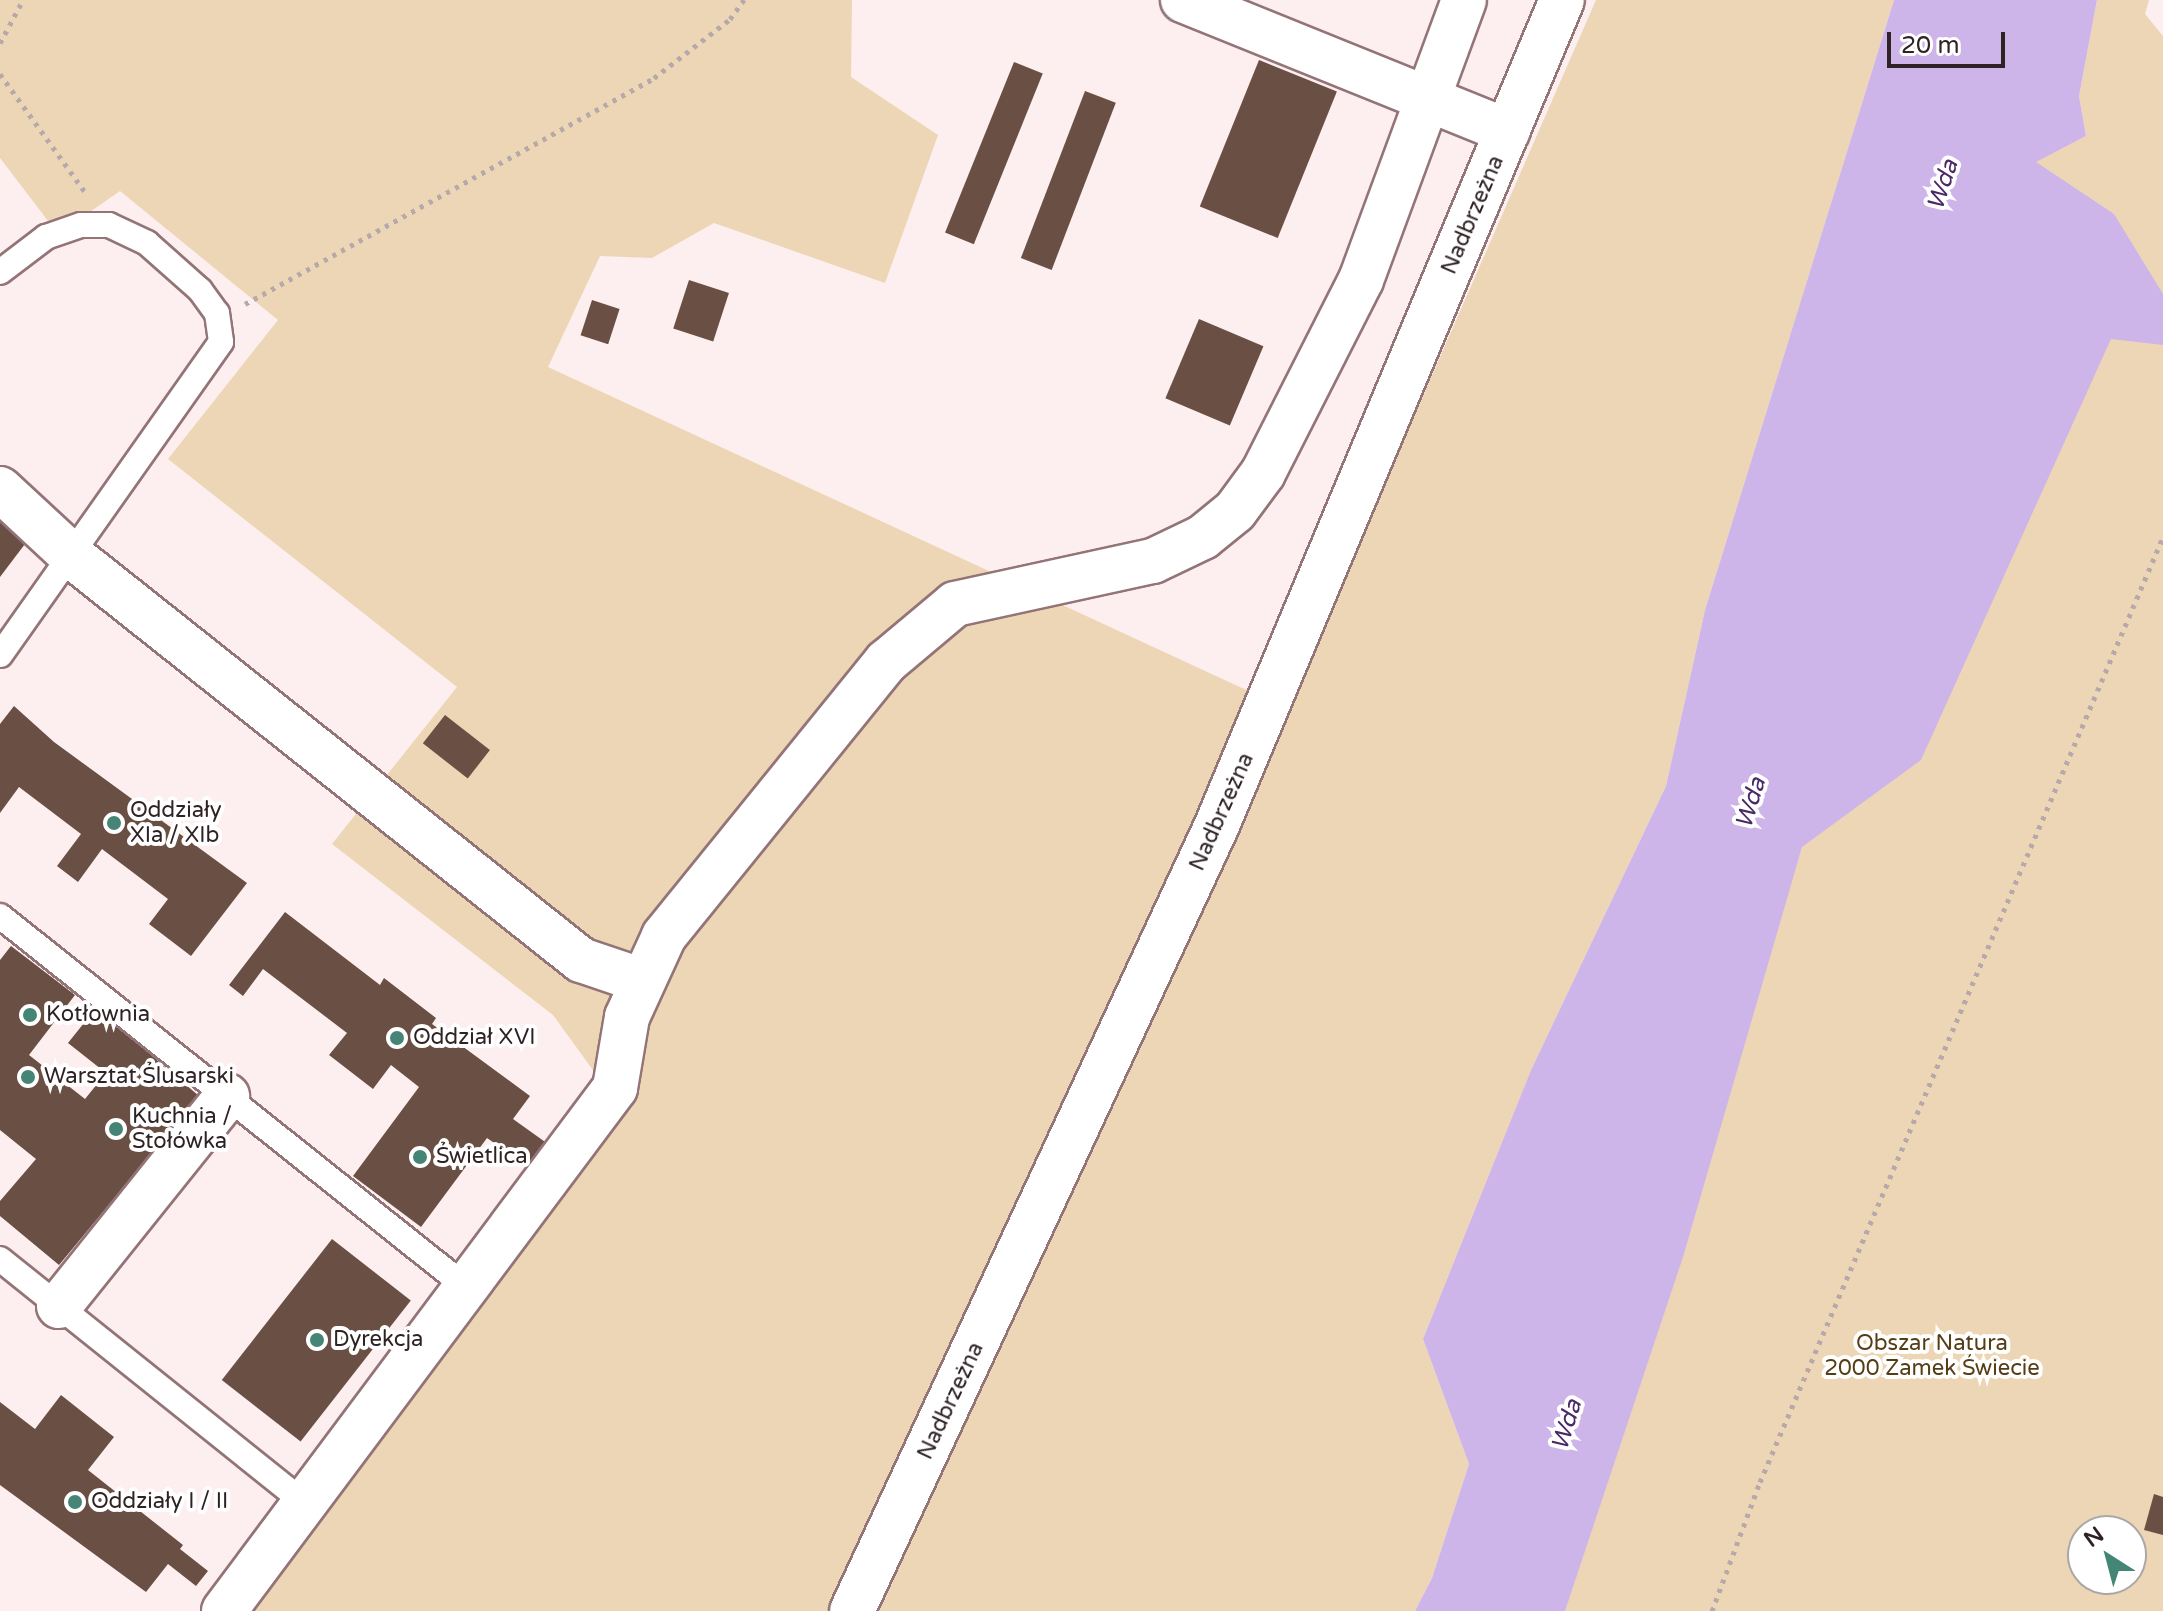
<!DOCTYPE html>
<meta charset="utf-8">
<style>
body{margin:0}
#map{position:relative;width:2163px;height:1611px;overflow:hidden;background:#fdeeef;font-family:"Varela Round",sans-serif}
div>[style]{position:absolute}
[style*='--x']{left:calc(var(--x)*1px);top:calc(var(--y)*1px);width:calc(var(--w)*1px);rotate:calc(var(--a)*1deg)}
.green>*{inset:0;background:#edd6b5}
.water>*{inset:0;background:#cdb5ea}
.building>*{inset:0;background:#6a5044;transform-origin:0 0}
.path>*{height:5px;margin-top:-2.5px;transform-origin:0;background:repeating-linear-gradient(90deg,#b7a8aa 0 4px,transparent 0 10px)}
.roads{filter:drop-shadow(2px 0 #937477) drop-shadow(-2px 0 #937477) drop-shadow(0 2px #937477) drop-shadow(0 -2px #937477)}
.service>*{height:24px;margin:-12px;padding:0 12px;transform-origin:12px;border-radius:12px;background:#fff}
.minor>*{height:44px;margin:-22px;padding:0 22px;transform-origin:22px;border-radius:22px;background:#fff}
.dots>*{width:22px;height:22px;translate:-50% -50%;box-sizing:border-box;border:4px solid #fff;border-radius:50%}
span{translate:-50% -50%;white-space:nowrap;text-align:center;line-height:1.15;-webkit-text-stroke:8px #fff;paint-order:stroke}
.street-label{font-size:22px;color:#2f2224}
.poi-label{font-size:22px;color:#2f2224}
.left{translate:0 -50%;text-align:left}
.park-label{font-size:22px;color:#553d15}
.water-label{font-size:24px;color:#4a2967;font-style:italic}
.north{position:absolute;left:2067px;top:1515px;width:80px;height:80px;box-sizing:border-box;background:#fff;border:2px solid #aca7a7;border-radius:50%;rotate:324deg;font-size:22px;font-weight:700;line-height:32px;text-align:center;color:#2f2224}
.north::after{content:'';display:block;margin:auto;width:28px;height:36px;background:#448575;clip-path:polygon(50% 0,100% 100%,50% 72%,0 100%)}
.scale{position:absolute;left:1887px;top:32px;width:118px;height:36px;box-sizing:border-box;border:4px solid #2f2224;border-top:0;padding-left:10px;font-size:24px;line-height:28px;white-space:nowrap;color:#2f2224;-webkit-text-stroke:6px #fff;paint-order:stroke}
</style>
<div id="map">
<div class="green">
<i style="clip-path:polygon(0 0,852px 0,851px 77px,938px 135px,885px 283px,714px 223px,652px 258px,600px 256px,548px 367px,1242px 688px,1288px 705px,1596px 0,1894px 0,1705px 610px,1666px 786px,1531px 1070px,1423px 1339px,1469px 1464px,1432px 1578px,1415px 1611px,245px 1611px,619px 1106px,553px 1015px,332px 844px,457px 687px,168px 459px,278px 320px,120px 191px,58px 234px,0 158px)"></i>
<i style="clip-path:polygon(2097px 0,2149px 0,2145px 14px,2163px 36px,2163px 306px,2035px 162px,2086px 136px,2079px 96px)"></i>
<i style="clip-path:polygon(evenodd,2108px 335px,2163px 343px,2163px 1611px,1564px 1611px,1802px 847px,2108px 335px,2083px 1531px,2131px 1531px,2131px 1579px,2083px 1579px,2083px 1531px)"></i>
</div>
<div class="water">
<i style="clip-path:polygon(1894px 0,2097px 0,2079px 96px,2086px 136px,2036px 162px,2114px 214px,2163px 294px,2163px 345px,2111px 339px,1921px 760px,1802px 847px,1683px 1257px,1565px 1611px,1415px 1611px,1432px 1578px,1469px 1464px,1423px 1339px,1531px 1070px,1666px 786px,1705px 610px)"></i>
</div>
<div class="building">
<i style="left:1259px;top:60px;width:84px;height:158px;rotate:22deg"></i>
<i style="left:1014px;top:62px;width:31px;height:184px;rotate:22deg"></i>
<i style="left:1085px;top:91px;width:33px;height:179px;rotate:21deg"></i>
<i style="left:689px;top:280px;width:42px;height:51px;rotate:18deg"></i>
<i style="left:592px;top:300px;width:29px;height:37px;rotate:18deg"></i>
<i style="left:1199px;top:319px;width:70px;height:86px;rotate:23deg"></i>
<i style="clip-path:polygon(0 509px,28px 540px,0 577px)"></i>
<i style="clip-path:polygon(14px 706px,54px 742px,247px 883px,191px 956px,149px 924px,168px 899px,102px 849px,78px 882px,57px 866px,81px 834px,19px 787px,0 813px,0 724px)"></i>
<i style="left:445px;top:715px;width:57px;height:36px;rotate:38deg"></i>
<i style="clip-path:polygon(285px 912px,380px 985px,384px 978px,436px 1018px,432px 1024px,530px 1096px,513px 1119px,548px 1144px,530px 1168px,487px 1138px,421px 1227px,353px 1176px,419px 1087px,391px 1065px,373px 1089px,329px 1055px,347px 1033px,263px 969px,243px 996px,229px 985px)"></i>
<i style="clip-path:polygon(11px 946px,75px 995px,29px 1055px,85px 1099px,106px 1073px,68px 1043px,104px 998px,146px 1033px,137px 1043px,199px 1096px,59px 1265px,0 1216px,0 1201px,36px 1159px,0 1130px,0 960px)"></i>
<i style="left:332px;top:1239px;width:100px;height:179px;rotate:38deg"></i>
<i style="clip-path:polygon(61px 1395px,114px 1437px,88px 1470px,183px 1545px,180px 1549px,208px 1571px,196px 1586px,168px 1564px,146px 1592px,0 1485px,0 1402px,35px 1429px)"></i>
<i style="clip-path:polygon(2154px 1494px,2163px 1497px,2163px 1535px,2144px 1530px)"></i>
</div>
<div class="path">
<i style="--x:0;--y:43;--w:49;--a:-61.9"></i>
<i style="--x:0;--y:74;--w:145;--a:54.2"></i>
<i style="--x:245;--y:304;--w:467;--a:-28.9"></i>
<i style="--x:654;--y:78;--w:96;--a:-37.8"></i>
<i style="--x:730;--y:19;--w:24;--a:-54"></i>
<i style="--x:1712;--y:1611;--w:138;--a:-69.6"></i>
<i style="--x:1760;--y:1482;--w:1027;--a:-66.9"></i>
</div>
<div class="roads">
<div class="service">
<i style="--x:0;--y:272;--w:58;--a:-37.3"></i>
<i style="--x:46;--y:237;--w:37;--a:-19"></i>
<i style="--x:81;--y:225;--w:28;--a:0"></i>
<i style="--x:109;--y:225;--w:42;--a:25.3"></i>
<i style="--x:147;--y:243;--w:71;--a:41.6"></i>
<i style="--x:200;--y:290;--w:29;--a:54"></i>
<i style="--x:217;--y:313;--w:29;--a:82"></i>
<i style="--x:221;--y:342;--w:383;--a:125.2"></i>
<i style="--x:0;--y:916;--w:596;--a:38.52"></i>
<i style="--x:0;--y:1259;--w:391;--a:38.7"></i>
</div>
<div class="minor">
<i style="--x:1183;--y:0;--w:350;--a:22"></i>
<i style="--x:0;--y:489;--w:98;--a:42.9"></i>
<i style="--x:72;--y:556;--w:650;--a:38.44"></i>
<i style="--x:581;--y:960;--w:62;--a:18.7"></i>
<i style="--x:59;--y:1306;--w:269;--a:-51.3"></i>
<i style="--x:224;--y:1611;--w:653;--a:-53.22"></i>
<i style="--x:615;--y:1088;--w:72;--a:-80.4"></i>
<i style="--x:627;--y:1017;--w:89;--a:-65.4"></i>
<i style="--x:664;--y:936;--w:353;--a:-51"></i>
<i style="--x:886;--y:662;--w:90;--a:-40"></i>
<i style="--x:955;--y:604;--w:203;--a:-12.3"></i>
<i style="--x:1153;--y:561;--w:55;--a:-25.6"></i>
<i style="--x:1203;--y:537;--w:41;--a:-39.1"></i>
<i style="--x:1235;--y:511;--w:47;--a:-53.6"></i>
<i style="--x:1263;--y:473;--w:216;--a:-63.1"></i>
<i style="--x:1361;--y:280;--w:298;--a:-69.8"></i>
<i style="--x:852;--y:1611;--w:867;--a:-65.09"></i>
<i style="--x:1217;--y:825;--w:894;--a:-67.31"></i>
</div>
</div>
<div class="dots">
<i style="left:114px;top:823px;background:#448575"></i>
<i style="left:30px;top:1015px;background:#448575"></i>
<i style="left:397px;top:1038px;background:#448575"></i>
<i style="left:28px;top:1077px;background:#448575"></i>
<i style="left:116px;top:1129px;background:#448575"></i>
<i style="left:420px;top:1157px;background:#448575"></i>
<i style="left:317px;top:1340px;background:#448575"></i>
<i style="left:75px;top:1502px;background:#448575"></i>
</div>
<div class="street-label">
<span style="left:1473px;top:215px;rotate:-67deg">Nadbrzeżna</span>
<span style="left:1222px;top:812px;rotate:-66deg">Nadbrzeżna</span>
<span style="left:951px;top:1401px;rotate:-65deg">Nadbrzeżna</span>
</div>
<div class="poi-label">
<span class="left" style="left:130px;top:823px">Oddziały<br>XIa / XIb</span>
<span class="left" style="left:46px;top:1015px">Kotłownia</span>
<span class="left" style="left:413px;top:1038px">Oddział XVI</span>
<span class="left" style="left:44px;top:1077px">Warsztat Ślusarski</span>
<span class="left" style="left:132px;top:1129px">Kuchnia /<br>Stołówka</span>
<span class="left" style="left:436px;top:1157px">Świetlica</span>
<span class="left" style="left:333px;top:1340px">Dyrekcja</span>
<span class="left" style="left:91px;top:1502px">Oddziały I / II</span>
</div>
<div class="park-label">
<span style="left:1932px;top:1356px">Obszar Natura<br>2000 Zamek Świecie</span>
</div>
<div class="water-label">
<span style="left:1943px;top:185px;rotate:-72deg">Wda</span>
<span style="left:1751px;top:803px;rotate:-73deg">Wda</span>
<span style="left:1567px;top:1425px;rotate:-73deg">Wda</span>
</div>
<div class="north">N</div>
<div class="scale">20 m</div>
</div>
